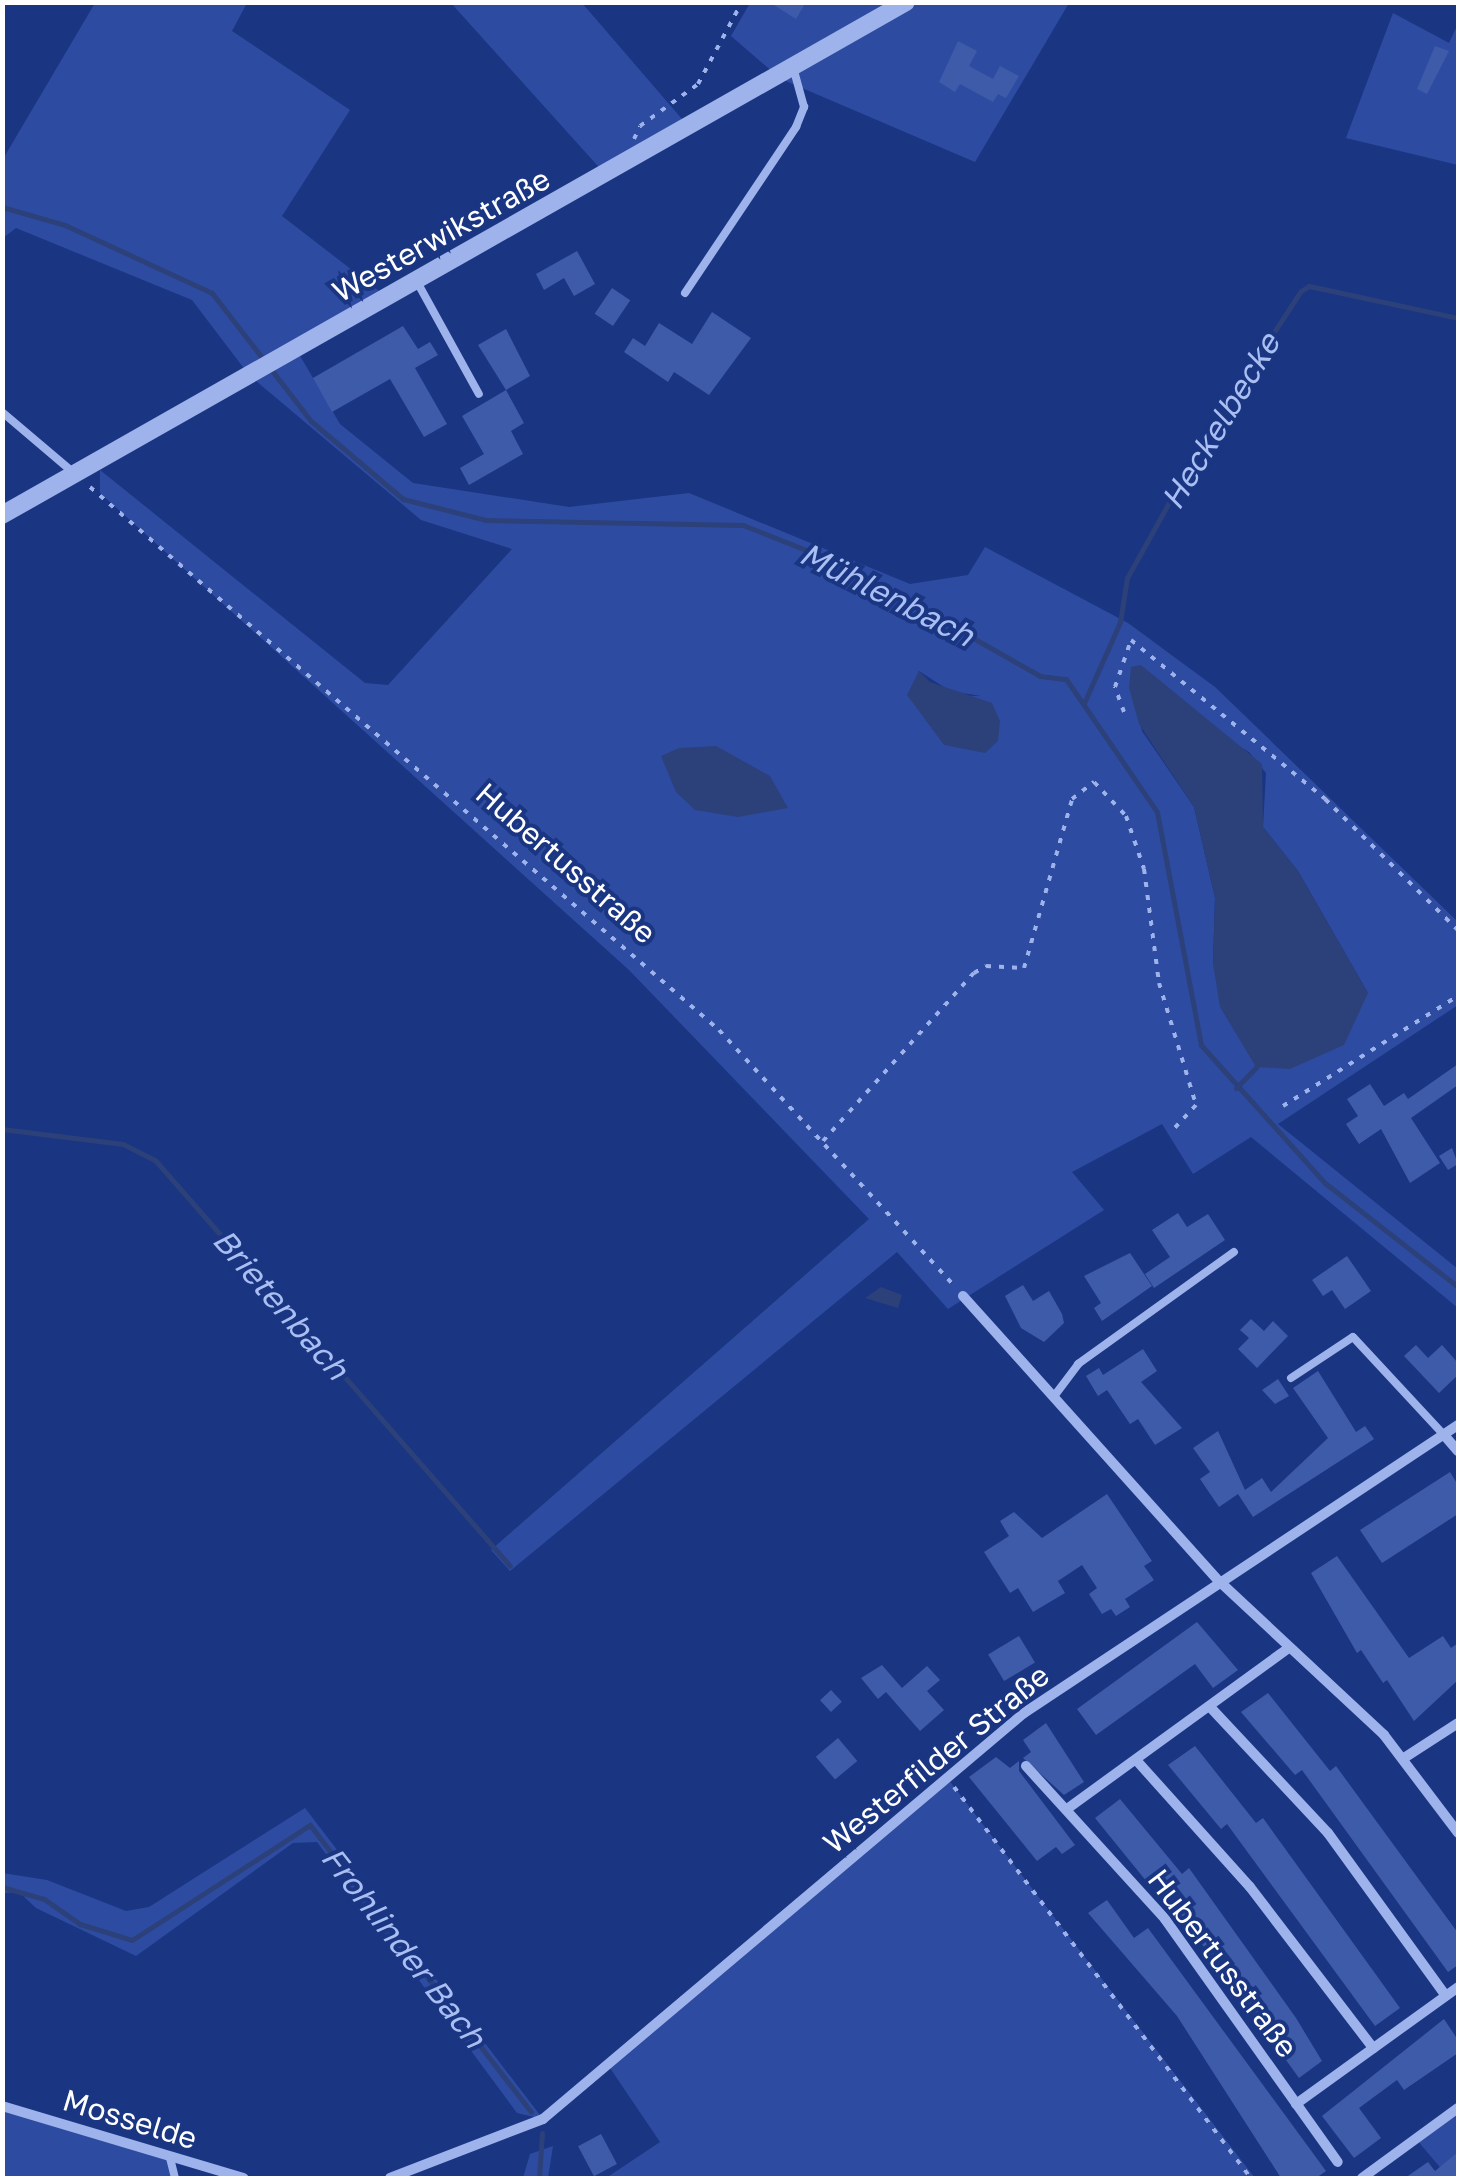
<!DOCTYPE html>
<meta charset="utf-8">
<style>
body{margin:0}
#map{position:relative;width:1461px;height:2181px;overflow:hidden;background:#1a3582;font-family:"Golos Text",sans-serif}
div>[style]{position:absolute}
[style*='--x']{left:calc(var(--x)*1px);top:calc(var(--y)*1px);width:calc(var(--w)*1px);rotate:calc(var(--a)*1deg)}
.green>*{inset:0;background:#2d4ca1}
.water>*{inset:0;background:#2c417a}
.stream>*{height:5px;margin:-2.5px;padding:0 2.5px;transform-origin:2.5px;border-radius:2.5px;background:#2c417a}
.building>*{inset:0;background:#3e5baa;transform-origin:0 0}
.path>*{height:4px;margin-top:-2px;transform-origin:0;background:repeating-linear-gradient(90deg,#9eb3eb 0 5px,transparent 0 13px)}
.service>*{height:8px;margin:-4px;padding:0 4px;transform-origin:4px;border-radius:4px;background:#9eb3eb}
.minor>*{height:10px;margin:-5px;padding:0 5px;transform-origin:5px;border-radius:5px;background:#9eb3eb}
.tertiary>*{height:18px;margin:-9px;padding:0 9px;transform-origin:9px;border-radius:9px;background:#9eb3eb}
span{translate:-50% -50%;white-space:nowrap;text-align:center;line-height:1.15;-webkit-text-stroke:8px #1a3582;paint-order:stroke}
.street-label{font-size:30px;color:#fff}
.water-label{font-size:32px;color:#a9bef2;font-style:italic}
.frame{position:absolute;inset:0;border:5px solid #fff;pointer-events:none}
</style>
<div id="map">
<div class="green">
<i style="clip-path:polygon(evenodd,95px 3px,247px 3px,232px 31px,350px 110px,282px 216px,387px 297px,296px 349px,340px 424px,413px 483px,569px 507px,689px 493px,910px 584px,968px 575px,985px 547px,1128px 623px,1215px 687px,1458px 922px,1458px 1005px,1278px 1124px,1458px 1269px,1458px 1308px,1251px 1137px,1193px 1174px,1162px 1124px,1072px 1172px,1104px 1210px,948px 1309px,897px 1252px,510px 1571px,491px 1550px,869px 1219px,629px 970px,100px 493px,100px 470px,365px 683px,388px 685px,512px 549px,421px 520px,249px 375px,192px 300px,16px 228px,3px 238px,3px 159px,95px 3px,919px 671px,950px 691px,981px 696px,908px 695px,919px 671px,95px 3px,1131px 684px,1249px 752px,1266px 773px,1263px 827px,1298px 871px,1368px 993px,1213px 964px,1215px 898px,1194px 807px,1142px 731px,1131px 684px)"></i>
<i style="clip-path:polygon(451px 3px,582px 3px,688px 126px,605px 174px)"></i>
<i style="clip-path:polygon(750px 3px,1069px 3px,975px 162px,781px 79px,731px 36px)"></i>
<i style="clip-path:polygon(1393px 13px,1449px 43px,1458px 24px,1458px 165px,1346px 138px)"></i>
<i style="clip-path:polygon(948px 1779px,1255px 2178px,606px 2178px,660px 2142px,610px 2068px)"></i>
<i style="clip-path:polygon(305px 1808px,543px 2119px,517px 2113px,317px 1842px,293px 1843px,136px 1956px,36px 1908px,19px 1892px,3px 1893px,2px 1873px,47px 1880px,126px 1911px,149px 1907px)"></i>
<i style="clip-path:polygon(1458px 2108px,1458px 2178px,1449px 2178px,1417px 2140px)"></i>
<i style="clip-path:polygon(2px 2111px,170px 2158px,175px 2178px,3px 2178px)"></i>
<i style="clip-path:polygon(553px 2146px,548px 2178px,523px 2178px,530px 2154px)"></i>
</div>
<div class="water">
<i style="clip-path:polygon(1141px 665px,1262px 764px,1263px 827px,1298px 871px,1368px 993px,1344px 1045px,1290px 1069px,1256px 1067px,1220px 1007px,1213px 964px,1215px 898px,1194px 807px,1139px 724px,1129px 688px,1131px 667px)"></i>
<i style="clip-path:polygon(919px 671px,930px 682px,992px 703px,1000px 721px,998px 741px,985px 753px,944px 745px,907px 695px)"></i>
<i style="clip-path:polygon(716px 746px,770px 776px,788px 808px,738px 817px,695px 810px,676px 792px,661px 756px,679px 748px)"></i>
<i style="clip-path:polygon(881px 1287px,902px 1295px,898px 1308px,865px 1298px)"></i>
</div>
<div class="stream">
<i style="--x:2;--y:207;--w:66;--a:15.9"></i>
<i style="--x:65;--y:225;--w:162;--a:24.8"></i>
<i style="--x:212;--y:293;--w:162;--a:52.3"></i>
<i style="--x:311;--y:421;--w:121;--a:40.3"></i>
<i style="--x:403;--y:499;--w:86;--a:14.2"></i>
<i style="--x:486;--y:520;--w:257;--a:1.1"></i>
<i style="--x:743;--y:525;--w:109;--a:21.6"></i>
<i style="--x:844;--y:565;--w:225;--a:29.5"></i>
<i style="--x:1040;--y:676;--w:26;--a:7"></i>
<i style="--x:1066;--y:679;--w:161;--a:55.6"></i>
<i style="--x:1157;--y:812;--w:237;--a:79.3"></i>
<i style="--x:1201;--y:1045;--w:186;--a:48.1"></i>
<i style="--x:1325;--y:1183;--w:169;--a:38"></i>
<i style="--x:1084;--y:703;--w:89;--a:-66"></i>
<i style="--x:1120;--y:622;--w:45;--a:-81"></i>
<i style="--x:1127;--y:578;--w:159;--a:-61"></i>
<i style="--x:1204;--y:439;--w:177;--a:-56.8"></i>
<i style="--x:1301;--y:291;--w:9;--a:-32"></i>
<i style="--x:1309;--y:286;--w:152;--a:12.1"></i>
<i style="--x:1236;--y:1088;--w:29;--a:-46"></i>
<i style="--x:2;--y:1129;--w:122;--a:7.1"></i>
<i style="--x:123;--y:1144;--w:36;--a:27"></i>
<i style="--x:155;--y:1160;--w:539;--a:48.83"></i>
<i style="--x:2;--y:1887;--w:44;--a:15.9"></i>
<i style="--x:44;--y:1899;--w:44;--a:34.8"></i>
<i style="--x:80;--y:1924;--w:54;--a:17.1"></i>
<i style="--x:132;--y:1940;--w:212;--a:-32.9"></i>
<i style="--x:310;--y:1825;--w:362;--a:52.4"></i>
<i style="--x:539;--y:2178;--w:45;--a:-86.2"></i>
</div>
<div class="building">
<i style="clip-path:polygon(769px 2px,806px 2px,796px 19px)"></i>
<i style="clip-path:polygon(958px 41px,977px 51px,969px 66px,993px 79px,1000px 66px,1019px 76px,1006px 98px,998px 94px,993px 102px,960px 84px,955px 92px,939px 82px)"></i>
<i style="clip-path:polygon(1435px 46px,1449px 51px,1427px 94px,1417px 89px)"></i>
<i style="clip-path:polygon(577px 251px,595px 284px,574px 296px,564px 278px,544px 290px,536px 274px)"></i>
<i style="left:612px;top:288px;width:22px;height:31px;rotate:34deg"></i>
<i style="clip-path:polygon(712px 312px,751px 338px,709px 395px,674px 372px,668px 382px,624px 352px,633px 338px,645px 346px,659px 323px,692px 344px)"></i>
<i style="clip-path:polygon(403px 326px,418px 349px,430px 342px,438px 355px,415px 368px,447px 424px,424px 437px,390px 379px,332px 412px,313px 378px)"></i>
<i style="clip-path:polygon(506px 329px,530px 376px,506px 390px,524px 423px,511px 431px,523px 454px,469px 485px,460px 468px,484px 454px,462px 416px,506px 390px,478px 345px)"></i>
<i style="clip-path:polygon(1458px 1064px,1458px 1085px,1411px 1118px,1440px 1163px,1410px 1183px,1381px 1129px,1359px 1144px,1346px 1124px,1358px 1116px,1347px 1099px,1370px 1084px,1384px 1106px,1404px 1093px,1408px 1099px)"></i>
<i style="clip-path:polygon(1452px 1148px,1458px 1164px,1448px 1170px,1439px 1156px)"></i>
<i style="clip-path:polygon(1178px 1213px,1187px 1227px,1208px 1214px,1225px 1240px,1154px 1288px,1145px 1274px,1170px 1257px,1152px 1230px)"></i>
<i style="clip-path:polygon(1130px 1253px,1152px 1286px,1102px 1321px,1094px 1308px,1101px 1303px,1084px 1276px)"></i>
<i style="clip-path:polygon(1347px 1256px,1371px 1291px,1345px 1309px,1332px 1290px,1323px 1296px,1312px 1280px)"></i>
<i style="clip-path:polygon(1023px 1285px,1033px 1301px,1049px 1291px,1062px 1314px,1064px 1323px,1044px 1342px,1021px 1328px,1005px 1296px)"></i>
<i style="clip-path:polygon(1251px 1319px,1264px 1331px,1273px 1321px,1288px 1336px,1257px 1368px,1238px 1349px,1249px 1338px,1240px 1330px)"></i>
<i style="clip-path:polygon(1416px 1345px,1428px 1358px,1442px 1345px,1458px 1363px,1458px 1375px,1439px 1393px,1404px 1356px)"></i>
<i style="clip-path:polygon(1143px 1349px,1157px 1371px,1141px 1382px,1182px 1428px,1155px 1445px,1138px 1419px,1130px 1424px,1107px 1390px,1098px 1396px,1086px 1376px,1099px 1368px,1103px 1375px)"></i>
<i style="clip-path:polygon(1318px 1371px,1356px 1432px,1365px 1426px,1374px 1439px,1253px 1517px,1238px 1494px,1219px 1507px,1200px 1479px,1210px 1472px,1193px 1448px,1218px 1431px,1245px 1490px,1262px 1478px,1271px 1492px,1328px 1438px,1293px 1388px)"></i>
<i style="clip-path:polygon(1278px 1379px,1289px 1396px,1275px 1404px,1262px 1390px)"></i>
<i style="clip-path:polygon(1450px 1472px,1458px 1485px,1458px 1514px,1382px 1563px,1360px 1530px)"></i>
<i style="clip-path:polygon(1107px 1494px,1152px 1561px,1144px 1566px,1154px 1580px,1125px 1599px,1130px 1607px,1116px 1616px,1111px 1609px,1102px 1614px,1089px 1594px,1097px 1588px,1082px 1565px,1058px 1581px,1065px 1593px,1033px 1612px,1018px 1588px,1010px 1593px,984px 1552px,1009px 1536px,1000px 1521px,1014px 1512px,1042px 1538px)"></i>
<i style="clip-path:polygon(1337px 1556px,1409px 1658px,1443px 1636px,1451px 1648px,1458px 1643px,1458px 1680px,1414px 1721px,1387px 1680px,1383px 1683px,1361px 1650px,1357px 1653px,1311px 1573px)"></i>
<i style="clip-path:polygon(1197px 1622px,1238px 1670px,1213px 1688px,1195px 1664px,1096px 1735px,1077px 1709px)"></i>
<i style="left:1019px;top:1636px;width:31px;height:36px;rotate:59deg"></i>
<i style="clip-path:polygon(882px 1665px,902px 1688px,927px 1666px,940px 1680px,927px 1691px,944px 1710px,920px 1731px,886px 1692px,878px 1699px,861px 1678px)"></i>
<i style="left:831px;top:1690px;width:16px;height:15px;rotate:47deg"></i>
<i style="clip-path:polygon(1268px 1693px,1330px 1771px,1336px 1766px,1458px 1933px,1458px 1965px,1448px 1972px,1302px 1770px,1295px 1775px,1241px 1712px)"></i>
<i style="clip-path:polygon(1046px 1723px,1084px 1782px,1064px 1795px,1023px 1758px,1031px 1752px,1023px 1740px)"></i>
<i style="left:838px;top:1738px;width:30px;height:29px;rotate:50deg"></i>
<i style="clip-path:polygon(1195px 1746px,1256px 1823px,1263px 1818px,1400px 2008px,1375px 2026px,1227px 1824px,1221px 1829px,1168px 1765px)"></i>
<i style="clip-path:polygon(996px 1757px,1010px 1768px,1019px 1761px,1019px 1771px,1075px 1845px,1062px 1854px,1056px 1847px,1037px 1861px,969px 1777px)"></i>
<i style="clip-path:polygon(1120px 1799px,1182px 1874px,1189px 1868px,1296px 2018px,1322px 2061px,1299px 2078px,1154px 1878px,1147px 1882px,1095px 1818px)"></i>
<i style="clip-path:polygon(1107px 1900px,1134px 1938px,1148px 1928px,1326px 2171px,1316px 2178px,1281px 2178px,1177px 2016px,1088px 1913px)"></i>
<i style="clip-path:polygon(1444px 2019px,1458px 2040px,1458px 2053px,1404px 2090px,1397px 2080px,1359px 2108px,1381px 2138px,1354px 2158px,1322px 2116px)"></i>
<i style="left:601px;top:2134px;width:34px;height:26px;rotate:62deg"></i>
<i style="clip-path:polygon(1458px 2152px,1458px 2178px,1405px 2178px,1428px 2162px,1435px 2171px)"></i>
</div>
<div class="path">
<i style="--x:634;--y:139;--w:14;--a:-65"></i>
<i style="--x:640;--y:126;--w:72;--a:-35.9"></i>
<i style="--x:698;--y:84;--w:93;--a:-61.8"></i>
<i style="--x:90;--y:487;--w:831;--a:40.8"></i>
<i style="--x:719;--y:1030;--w:349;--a:47.4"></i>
<i style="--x:1124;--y:712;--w:27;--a:-110"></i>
<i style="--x:1115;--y:687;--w:50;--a:-71.2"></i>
<i style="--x:1131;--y:640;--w:251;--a:39.3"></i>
<i style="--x:1325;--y:799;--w:187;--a:44.6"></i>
<i style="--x:1283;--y:1106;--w:207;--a:-32.2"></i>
<i style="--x:823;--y:1141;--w:226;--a:-48.1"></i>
<i style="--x:974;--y:973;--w:14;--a:-30"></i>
<i style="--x:986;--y:966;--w:38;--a:3"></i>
<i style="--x:1024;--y:968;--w:176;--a:-74.1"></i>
<i style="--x:1072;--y:799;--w:28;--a:-38"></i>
<i style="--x:1094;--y:782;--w:47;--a:46.7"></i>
<i style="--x:1126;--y:816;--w:56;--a:71.2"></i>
<i style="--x:1144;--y:869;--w:115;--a:82.5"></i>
<i style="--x:1159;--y:983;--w:127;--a:73.1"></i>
<i style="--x:1196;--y:1105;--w:35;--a:133"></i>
<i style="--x:954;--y:1787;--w:491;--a:52.8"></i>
</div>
<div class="service">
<i style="--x:416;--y:280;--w:130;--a:61.1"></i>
<i style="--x:685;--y:293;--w:200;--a:-56.2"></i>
<i style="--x:796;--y:127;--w:22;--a:-68"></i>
<i style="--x:804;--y:107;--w:41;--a:-105.4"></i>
<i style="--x:2;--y:412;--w:96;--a:40.3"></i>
<i style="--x:1291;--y:1378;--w:74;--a:-33.5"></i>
<i style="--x:1353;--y:1337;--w:134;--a:47.1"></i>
<i style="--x:1055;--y:1395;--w:39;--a:-53"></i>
<i style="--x:1078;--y:1364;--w:192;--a:-35.7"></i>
<i style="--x:170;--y:2158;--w:21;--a:76"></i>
</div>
<div class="minor">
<i style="--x:963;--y:1296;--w:383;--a:48.1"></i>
<i style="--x:1219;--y:1581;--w:226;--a:43"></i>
<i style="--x:1384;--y:1735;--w:123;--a:52.9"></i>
<i style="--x:1444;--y:1435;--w:21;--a:49"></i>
<i style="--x:1211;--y:1708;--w:171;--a:46.9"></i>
<i style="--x:1328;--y:1833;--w:201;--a:54.1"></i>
<i style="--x:1404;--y:1758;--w:64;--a:-32.9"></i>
<i style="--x:1137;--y:1761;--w:169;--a:48.1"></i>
<i style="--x:1250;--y:1887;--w:203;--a:52.6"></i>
<i style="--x:1026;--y:1766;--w:207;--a:47.7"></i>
<i style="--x:1165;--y:1919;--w:298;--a:54.6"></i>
<i style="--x:1067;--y:1809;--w:274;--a:-36"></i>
<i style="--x:1296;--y:2104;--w:200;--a:-35.8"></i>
<i style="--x:2;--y:2106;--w:252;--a:16.6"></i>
<i style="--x:390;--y:2178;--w:164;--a:-21.1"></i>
<i style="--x:543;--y:2119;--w:629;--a:-40.17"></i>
<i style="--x:1024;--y:1713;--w:521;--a:-33.57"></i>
<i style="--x:1362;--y:2178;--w:119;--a:-36.1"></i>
</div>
<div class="tertiary">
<i style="--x:2;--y:515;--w:1039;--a:-29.57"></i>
</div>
<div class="street-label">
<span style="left:441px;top:235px;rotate:-29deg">Westerwikstraße</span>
<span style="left:566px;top:863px;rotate:41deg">Hubertusstraße</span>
<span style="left:936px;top:1759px;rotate:-39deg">Westerfilder Straße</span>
<span style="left:1223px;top:1963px;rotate:53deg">Hubertusstraße</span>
<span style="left:130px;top:2119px;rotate:17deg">Mosselde</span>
</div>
<div class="water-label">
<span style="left:1220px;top:421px;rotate:-59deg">Heckelbecke</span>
<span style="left:887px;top:594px;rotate:27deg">Mühlenbach</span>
<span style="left:281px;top:1304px;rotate:49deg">Brietenbach</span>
<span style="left:404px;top:1947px;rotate:52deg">Frohlinder Bach</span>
</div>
<div class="frame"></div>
</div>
